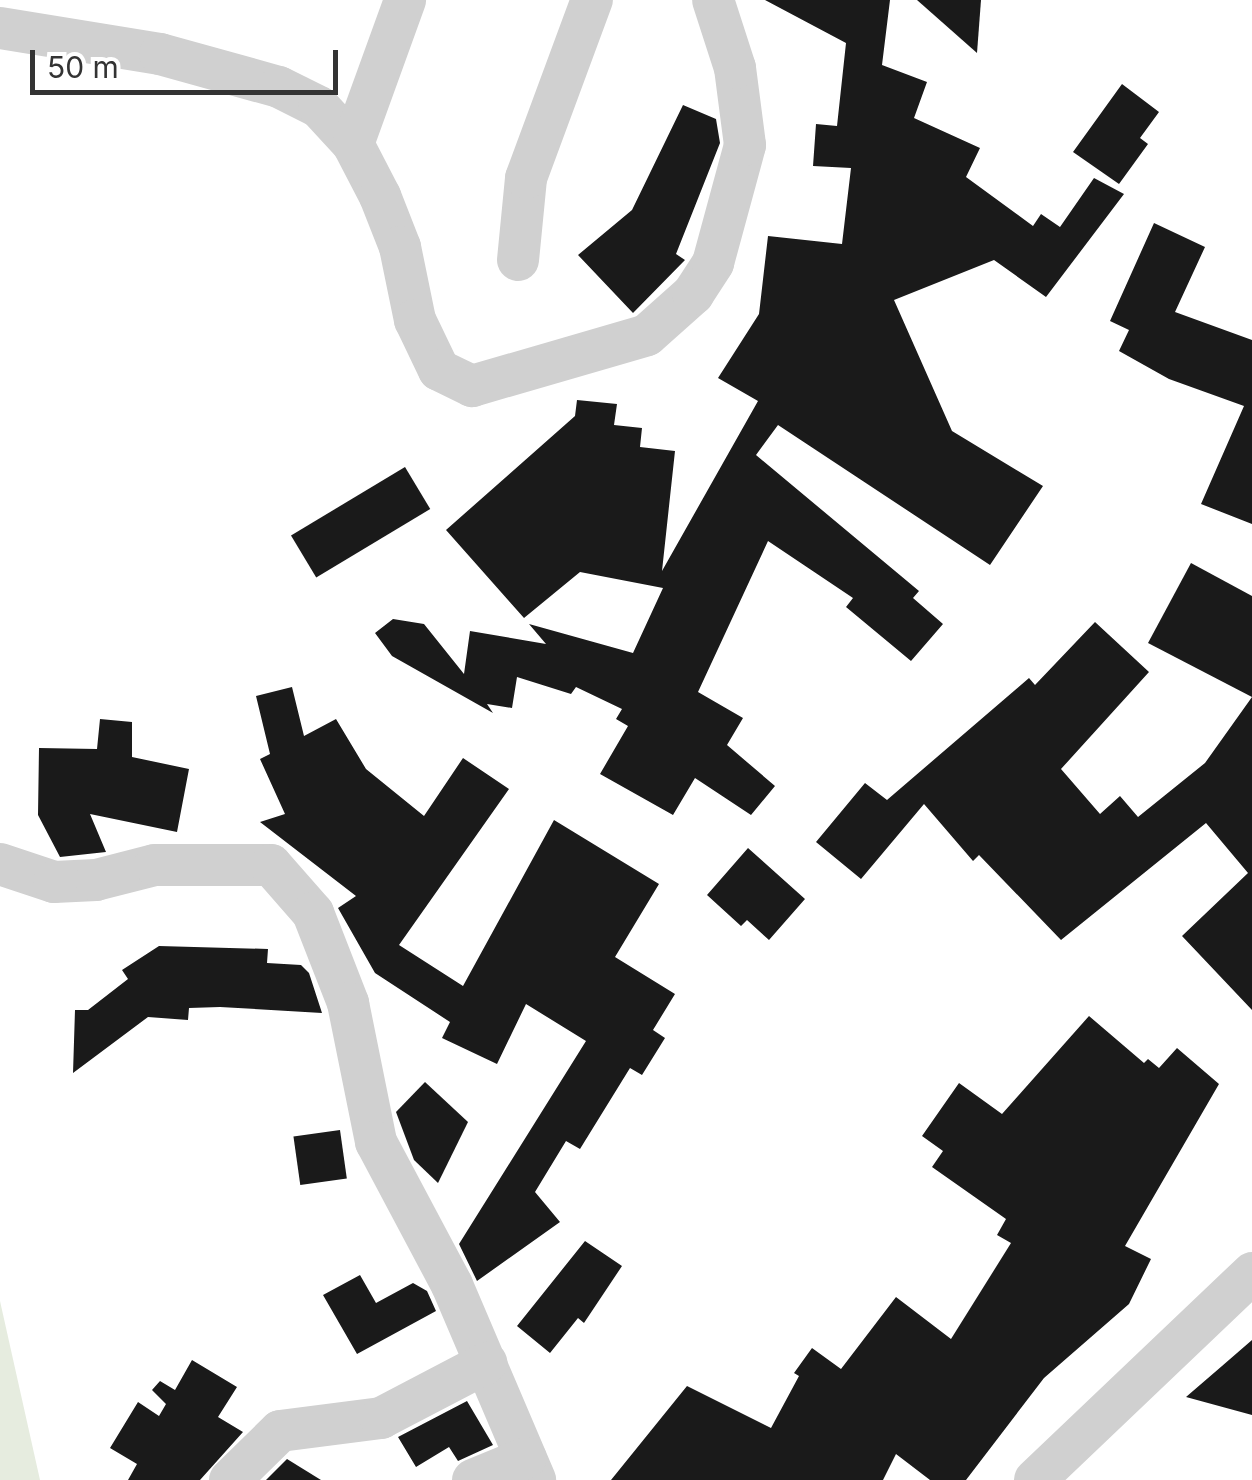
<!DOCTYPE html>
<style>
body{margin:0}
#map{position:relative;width:1252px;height:1480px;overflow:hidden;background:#fff;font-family:Inter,sans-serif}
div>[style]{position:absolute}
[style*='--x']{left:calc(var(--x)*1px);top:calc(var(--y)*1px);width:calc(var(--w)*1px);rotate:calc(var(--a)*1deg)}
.green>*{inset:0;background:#e6ecdf}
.building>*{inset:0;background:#1a1a1a;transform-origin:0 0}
.minor>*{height:42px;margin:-21px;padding:0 21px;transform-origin:21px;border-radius:21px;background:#d0d0d0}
span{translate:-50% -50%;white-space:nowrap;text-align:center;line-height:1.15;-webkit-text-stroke:10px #fff;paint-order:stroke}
.scale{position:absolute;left:30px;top:50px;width:308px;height:45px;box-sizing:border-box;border:5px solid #333;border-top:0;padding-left:12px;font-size:30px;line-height:35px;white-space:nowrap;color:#333;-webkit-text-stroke:8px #fff;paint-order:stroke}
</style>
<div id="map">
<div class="green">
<i style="clip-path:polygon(0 1301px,40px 1480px,0 1480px)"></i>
</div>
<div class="building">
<i style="clip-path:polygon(765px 0,890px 0,882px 65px,927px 82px,914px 118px,980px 148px,966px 177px,1033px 226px,1041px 214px,1060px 227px,1094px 178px,1124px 194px,1046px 297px,994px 260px,894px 300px,952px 431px,1043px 486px,990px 565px,778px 425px,756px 455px,919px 591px,913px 598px,943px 624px,911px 661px,846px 607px,853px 598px,768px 541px,698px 692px,743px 718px,727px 745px,775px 786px,751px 815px,695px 778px,673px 815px,600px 774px,628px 726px,616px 719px,622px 709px,576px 687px,571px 694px,517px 677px,512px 708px,487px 704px,493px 713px,392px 656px,375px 633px,393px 619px,424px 624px,464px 674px,470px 631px,546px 644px,529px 624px,633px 653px,663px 588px,580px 572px,524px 618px,446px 530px,575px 416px,577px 400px,617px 404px,614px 425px,642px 428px,640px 447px,675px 451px,662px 571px,758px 401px,718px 378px,759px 314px,768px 236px,842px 244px,851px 168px,813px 166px,816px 124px,837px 126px,846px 43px)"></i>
<i style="clip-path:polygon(917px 0,981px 0,977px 53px)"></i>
<i style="clip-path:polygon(1122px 84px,1159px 112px,1140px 138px,1148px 144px,1119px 184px,1073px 152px)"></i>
<i style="clip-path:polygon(683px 105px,716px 119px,720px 143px,676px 254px,685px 260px,633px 313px,578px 255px,632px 210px)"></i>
<i style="clip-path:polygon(1154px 223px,1205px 247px,1175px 312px,1252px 340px,1252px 524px,1201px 504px,1244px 406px,1169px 379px,1119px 351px,1129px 330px,1110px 321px)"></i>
<i style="left:405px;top:467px;width:49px;height:133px;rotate:59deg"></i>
<i style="clip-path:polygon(1191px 563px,1252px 596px,1252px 697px,1148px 643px)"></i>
<i style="clip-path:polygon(1095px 622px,1149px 672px,1061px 769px,1100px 814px,1120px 796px,1138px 817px,1205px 763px,1252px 697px,1252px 1010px,1182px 936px,1248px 873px,1206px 823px,1061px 940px,979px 855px,973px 861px,924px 804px,861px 879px,816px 842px,865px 783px,887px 800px,1029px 678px,1035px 685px)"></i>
<i style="clip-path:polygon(292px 687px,304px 736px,336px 719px,366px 769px,424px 816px,463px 758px,509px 789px,399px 945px,463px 986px,554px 820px,659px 884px,615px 957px,675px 994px,653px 1030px,665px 1038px,642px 1075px,630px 1068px,580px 1149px,566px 1141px,535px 1192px,560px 1222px,477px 1281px,459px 1244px,586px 1041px,526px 1004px,497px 1064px,442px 1038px,450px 1022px,375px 973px,338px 908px,356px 896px,260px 822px,285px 814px,260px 759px,270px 754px,256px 696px)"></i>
<i style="clip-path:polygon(100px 719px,132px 722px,132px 757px,189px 769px,177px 832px,90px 814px,106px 852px,60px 857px,38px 815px,39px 748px,97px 749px)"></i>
<i style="clip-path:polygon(748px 848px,805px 899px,769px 940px,747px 920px,741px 926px,707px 895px)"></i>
<i style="clip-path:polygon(159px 946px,268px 949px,267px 963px,301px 965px,309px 973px,322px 1013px,220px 1007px,189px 1008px,188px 1020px,148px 1017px,73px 1073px,75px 1010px,88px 1010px,128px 979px,122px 970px)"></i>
<i style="clip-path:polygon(1089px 1016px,1144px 1063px,1148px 1059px,1159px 1068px,1177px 1048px,1219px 1084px,1125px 1246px,1151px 1259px,1129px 1304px,1044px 1378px,966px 1480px,930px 1480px,896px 1454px,883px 1480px,611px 1480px,687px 1386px,771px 1428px,799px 1376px,794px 1373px,812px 1348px,841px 1369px,896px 1297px,951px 1339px,1011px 1243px,997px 1235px,1006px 1219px,932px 1167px,943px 1151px,922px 1136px,959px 1083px,1002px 1114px)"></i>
<i style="clip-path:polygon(425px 1082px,468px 1122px,438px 1183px,414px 1160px,396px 1112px)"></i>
<i style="left:340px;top:1130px;width:49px;height:47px;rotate:82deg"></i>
<i style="clip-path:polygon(585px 1241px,622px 1266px,584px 1323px,578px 1318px,550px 1353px,517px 1326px)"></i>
<i style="clip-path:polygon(360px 1275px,376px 1303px,413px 1283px,427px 1291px,436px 1311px,357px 1354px,323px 1295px)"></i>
<i style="clip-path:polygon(1252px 1340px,1252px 1415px,1186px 1397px,1222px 1366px)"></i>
<i style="clip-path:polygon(192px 1360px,237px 1387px,218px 1417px,243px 1432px,200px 1480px,128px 1480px,137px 1464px,110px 1448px,138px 1402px,159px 1416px,166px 1404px,152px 1390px,160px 1381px,175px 1390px)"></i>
<i style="clip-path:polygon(467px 1401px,493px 1445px,458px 1461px,449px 1447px,416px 1467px,398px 1437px)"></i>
<i style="clip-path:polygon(287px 1459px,321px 1480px,266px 1480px)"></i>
</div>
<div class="minor">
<i style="--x:0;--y:28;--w:162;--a:9.2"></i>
<i style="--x:160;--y:54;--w:123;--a:15.5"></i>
<i style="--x:279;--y:87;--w:45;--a:26.6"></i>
<i style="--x:319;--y:107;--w:50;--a:47.4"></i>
<i style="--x:353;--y:144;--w:59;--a:62.6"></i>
<i style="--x:380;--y:196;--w:55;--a:68.6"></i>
<i style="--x:400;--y:247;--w:75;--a:78.4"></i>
<i style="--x:415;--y:320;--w:55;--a:64.4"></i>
<i style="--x:439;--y:370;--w:37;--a:26"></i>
<i style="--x:472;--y:386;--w:182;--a:-16.2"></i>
<i style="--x:647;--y:335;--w:62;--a:-41.7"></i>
<i style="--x:693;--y:294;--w:37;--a:-57"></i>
<i style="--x:713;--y:263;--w:122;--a:-74.8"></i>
<i style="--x:745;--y:145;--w:78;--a:-97.4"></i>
<i style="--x:735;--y:68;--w:71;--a:-107.9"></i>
<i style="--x:353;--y:144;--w:153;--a:-70.1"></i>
<i style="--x:518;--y:260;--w:82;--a:-84.4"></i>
<i style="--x:526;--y:178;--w:190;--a:-69.7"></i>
<i style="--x:0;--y:864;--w:57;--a:18.4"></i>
<i style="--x:54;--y:882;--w:42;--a:-2.7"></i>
<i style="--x:96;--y:880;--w:61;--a:-14.3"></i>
<i style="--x:155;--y:865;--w:116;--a:0"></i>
<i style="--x:271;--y:865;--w:64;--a:48.8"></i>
<i style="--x:313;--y:913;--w:97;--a:68.7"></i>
<i style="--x:348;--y:1003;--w:142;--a:78.6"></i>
<i style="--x:376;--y:1142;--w:162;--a:62"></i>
<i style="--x:452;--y:1285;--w:212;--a:66.9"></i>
<i style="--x:230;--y:1480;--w:70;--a:-44.4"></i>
<i style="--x:280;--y:1431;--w:102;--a:-7.3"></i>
<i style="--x:381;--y:1418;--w:119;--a:-27.6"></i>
<i style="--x:473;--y:1480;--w:57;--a:-22.5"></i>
<i style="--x:1035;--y:1480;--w:300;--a:-43.6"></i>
</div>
<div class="scale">50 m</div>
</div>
